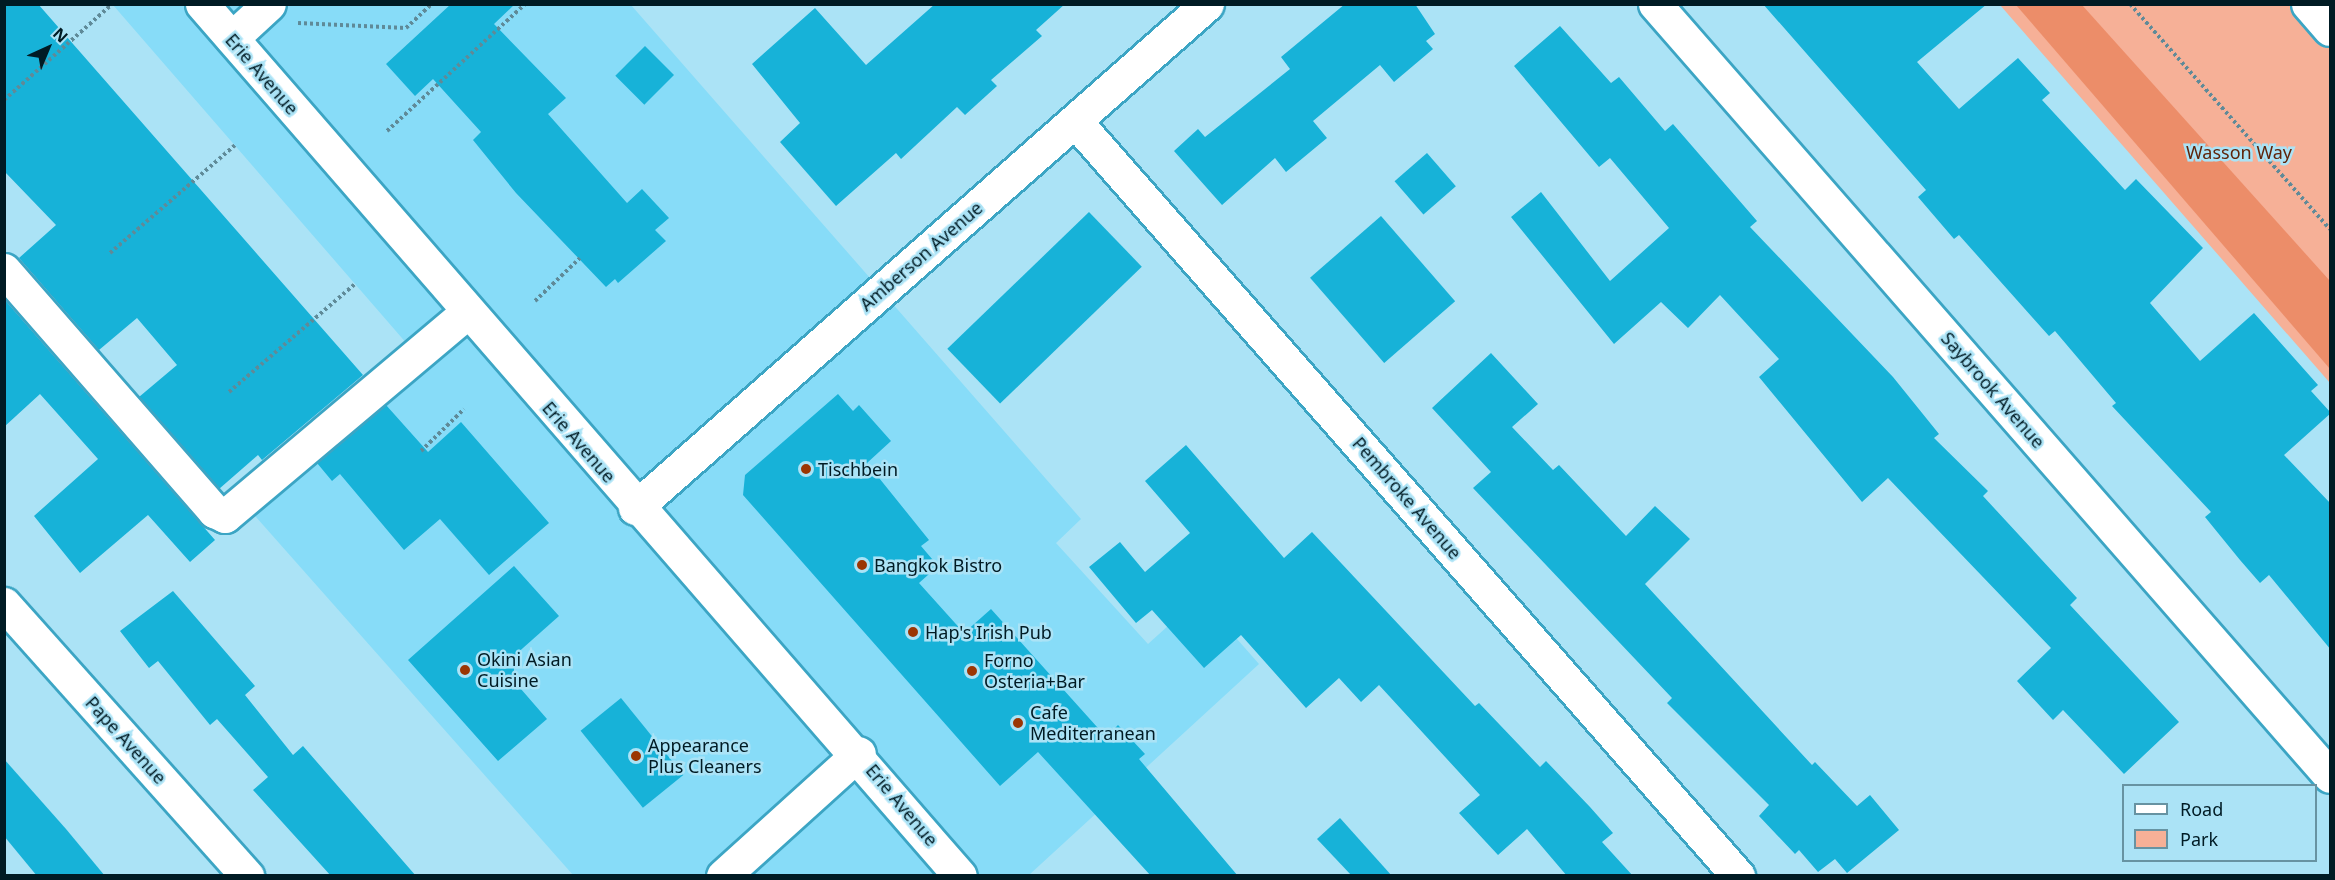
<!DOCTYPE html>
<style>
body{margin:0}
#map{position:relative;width:2335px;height:880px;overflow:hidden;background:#abe3f6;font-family:"Noto Sans",sans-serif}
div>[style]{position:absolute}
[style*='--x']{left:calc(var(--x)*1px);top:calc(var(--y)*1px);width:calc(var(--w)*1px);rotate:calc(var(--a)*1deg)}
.built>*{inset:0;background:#87dcf8}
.green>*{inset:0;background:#f6b097}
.forest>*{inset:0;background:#ec8d69}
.building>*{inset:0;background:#17b2d8;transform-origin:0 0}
.path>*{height:4px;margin-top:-2px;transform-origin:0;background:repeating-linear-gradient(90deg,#5f8a98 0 3px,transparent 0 6px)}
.roads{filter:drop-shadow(2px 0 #3ca5c4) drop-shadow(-2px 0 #3ca5c4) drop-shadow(0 2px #3ca5c4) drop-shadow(0 -2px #3ca5c4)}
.minor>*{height:33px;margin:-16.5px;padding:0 16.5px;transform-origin:16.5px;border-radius:16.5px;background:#fff}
.dots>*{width:16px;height:16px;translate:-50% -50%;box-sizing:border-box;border:3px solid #abe3f6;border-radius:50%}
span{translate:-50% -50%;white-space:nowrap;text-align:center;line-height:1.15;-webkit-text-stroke:5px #abe3f6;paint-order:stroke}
.street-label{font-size:18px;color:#001b24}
.park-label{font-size:18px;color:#5f240a}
.poi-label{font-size:18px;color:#001b24}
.left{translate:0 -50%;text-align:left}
.frame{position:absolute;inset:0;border:6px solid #001b24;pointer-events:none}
.legend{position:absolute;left:2122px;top:784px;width:195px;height:78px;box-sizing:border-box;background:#abe3f6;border:2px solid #6793a2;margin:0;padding:8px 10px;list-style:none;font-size:18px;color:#001b24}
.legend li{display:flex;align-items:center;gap:12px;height:30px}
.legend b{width:30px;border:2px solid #6793a2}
.north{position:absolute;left:18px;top:18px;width:60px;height:60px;-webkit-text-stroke:4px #abe3f6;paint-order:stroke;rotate:44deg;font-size:16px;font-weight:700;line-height:24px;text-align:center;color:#001b24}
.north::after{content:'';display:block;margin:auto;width:21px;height:27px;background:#001b24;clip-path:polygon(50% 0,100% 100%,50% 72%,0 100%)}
</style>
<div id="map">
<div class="built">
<i style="clip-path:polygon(113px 5px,631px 5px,1081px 519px,1056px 543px,1148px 644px,1200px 597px,1259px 664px,1029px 875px,573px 875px,249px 509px,421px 360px)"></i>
</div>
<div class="green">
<i style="clip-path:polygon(2000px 5px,2330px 5px,2330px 383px)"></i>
</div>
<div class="forest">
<i style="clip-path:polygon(2016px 5px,2082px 5px,2330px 281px,2330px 369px)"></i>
</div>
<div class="building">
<i style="clip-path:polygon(4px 4px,38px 4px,363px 375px,262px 460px,258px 455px,219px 489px,139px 397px,177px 365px,137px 318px,99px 350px,19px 258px,56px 225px,4px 171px)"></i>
<i style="clip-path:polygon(451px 4px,515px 4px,494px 24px,566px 98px,548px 114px,627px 203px,642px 189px,669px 218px,655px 230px,666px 241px,618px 283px,615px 279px,606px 287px,516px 193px,473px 140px,481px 132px,433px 79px,415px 96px,386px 64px)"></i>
<i style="clip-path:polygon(935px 4px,1065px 4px,1036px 30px,1042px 36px,991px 80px,997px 86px,965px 115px,957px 107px,901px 159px,896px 153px,836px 206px,780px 142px,800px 123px,752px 64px,815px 8px,866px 65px)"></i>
<i style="clip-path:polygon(1345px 4px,1415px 4px,1435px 34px,1426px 41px,1433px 49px,1394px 82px,1380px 65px,1313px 121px,1327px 138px,1286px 172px,1275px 158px,1222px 205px,1174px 151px,1198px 129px,1205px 137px,1290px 69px,1281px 57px)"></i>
<i style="clip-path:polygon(1763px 4px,1987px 4px,1917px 62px,1959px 109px,2018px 58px,2050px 93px,2042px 100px,2125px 190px,2136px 179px,2203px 248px,2150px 303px,2200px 361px,2254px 313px,2318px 385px,2311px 391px,2331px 413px,2284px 455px,2331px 504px,2331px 650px,2269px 575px,2260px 583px,2240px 560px,2205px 517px,2211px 512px,2112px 406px,2116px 403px,2055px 331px,2049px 336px,1959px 235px,1954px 239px,1918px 197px,1926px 190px)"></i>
<i style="clip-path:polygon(1560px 26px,1611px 83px,1619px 77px,1665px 131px,1673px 124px,1757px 221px,1750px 227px,1893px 377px,1939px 434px,1934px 438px,1988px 491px,1983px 496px,2077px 598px,2070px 605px,2179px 722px,2124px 774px,2063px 710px,2053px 720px,2017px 681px,2051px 648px,1888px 478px,1862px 502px,1759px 377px,1779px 359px,1720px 295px,1688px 328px,1661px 302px,1614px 344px,1511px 217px,1541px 192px,1610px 281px,1669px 228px,1610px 158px,1599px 167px,1514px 66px)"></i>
<i style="left:645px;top:46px;width:41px;height:42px;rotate:45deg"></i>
<i style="left:1427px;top:153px;width:44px;height:43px;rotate:49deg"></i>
<i style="left:1089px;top:212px;width:76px;height:197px;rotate:46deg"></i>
<i style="left:1381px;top:216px;width:113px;height:94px;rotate:49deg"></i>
<i style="clip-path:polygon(4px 299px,215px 540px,190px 562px,148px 515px,80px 573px,34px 516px,98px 459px,40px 394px,4px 427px)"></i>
<i style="clip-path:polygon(1491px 353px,1538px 404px,1512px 427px,1553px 470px,1559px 465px,1626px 536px,1655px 506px,1690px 539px,1645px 584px,1812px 765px,1815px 762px,1857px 806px,1870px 795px,1899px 830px,1847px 873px,1835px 859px,1818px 872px,1799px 850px,1795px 854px,1759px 816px,1769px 805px,1667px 703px,1672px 698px,1473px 488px,1491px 472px,1432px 408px)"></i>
<i style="clip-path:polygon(838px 394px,853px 411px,859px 405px,891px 441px,867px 463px,929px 540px,921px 546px,938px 566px,919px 583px,964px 633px,991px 609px,1106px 737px,1118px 725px,1145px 754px,1139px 759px,1238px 876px,1151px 876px,1038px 752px,1000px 786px,743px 495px,745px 475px)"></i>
<i style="clip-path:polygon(386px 405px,428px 452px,461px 422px,549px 523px,489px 575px,440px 519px,404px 550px,340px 474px,332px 481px,317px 463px)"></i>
<i style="clip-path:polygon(1186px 445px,1284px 558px,1312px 532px,1475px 706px,1479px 703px,1540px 767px,1546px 761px,1590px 807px,1613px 833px,1602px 842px,1633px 876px,1567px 876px,1527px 829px,1498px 855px,1459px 813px,1480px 795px,1379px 685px,1361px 702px,1339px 678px,1306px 708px,1241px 635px,1204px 668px,1152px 610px,1136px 623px,1089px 567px,1120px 542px,1145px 572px,1190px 533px,1145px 481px)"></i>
<i style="clip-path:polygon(514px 566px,559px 616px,514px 656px,514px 681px,547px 719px,498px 761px,408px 660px)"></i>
<i style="clip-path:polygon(173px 591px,255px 686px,245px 695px,293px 755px,303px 746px,416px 876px,331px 876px,253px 790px,268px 777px,217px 719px,210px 725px,158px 661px,149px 668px,120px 631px)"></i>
<i style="left:621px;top:698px;width:99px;height:52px;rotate:51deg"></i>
<i style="clip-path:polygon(4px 759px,66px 829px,105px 876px,37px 876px,4px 836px)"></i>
<i style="clip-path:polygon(1340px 818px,1392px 876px,1352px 876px,1317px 839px)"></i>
</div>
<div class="path">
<i style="--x:2130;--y:4;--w:301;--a:48.4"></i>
<i style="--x:298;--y:23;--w:108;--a:2.7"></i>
<i style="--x:406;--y:28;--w:35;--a:-43"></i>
<i style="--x:4;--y:100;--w:144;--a:-41.6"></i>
<i style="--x:387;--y:131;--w:188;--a:-42.6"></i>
<i style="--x:110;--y:253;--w:165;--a:-40.8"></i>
<i style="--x:535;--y:301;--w:62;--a:-43.7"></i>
<i style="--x:229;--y:392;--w:167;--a:-40.6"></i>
<i style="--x:421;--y:451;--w:60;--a:-44.3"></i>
</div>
<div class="roads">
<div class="minor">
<i style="--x:202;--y:4;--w:1155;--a:49"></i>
<i style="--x:1655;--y:4;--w:1025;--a:48.84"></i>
<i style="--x:2308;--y:4;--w:33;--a:49"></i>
<i style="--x:232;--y:38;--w:50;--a:-42.6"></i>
<i style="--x:1075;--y:121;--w:1005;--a:48.71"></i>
<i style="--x:4;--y:270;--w:320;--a:48.9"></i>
<i style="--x:214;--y:511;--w:12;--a:24"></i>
<i style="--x:225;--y:516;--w:317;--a:-40.1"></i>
<i style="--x:635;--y:508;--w:762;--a:-41.38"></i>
<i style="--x:4;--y:604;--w:365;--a:48.2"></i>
<i style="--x:723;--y:876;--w:183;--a:-42.1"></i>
</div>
</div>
<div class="dots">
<i style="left:806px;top:469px;background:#9b3603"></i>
<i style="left:862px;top:565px;background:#9b3603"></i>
<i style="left:913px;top:632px;background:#9b3603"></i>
<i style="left:465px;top:670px;background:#9b3603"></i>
<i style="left:972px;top:671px;background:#9b3603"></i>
<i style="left:1018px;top:723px;background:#9b3603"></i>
<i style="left:636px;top:756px;background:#9b3603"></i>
</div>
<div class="street-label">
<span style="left:262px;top:74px;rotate:49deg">Erie Avenue</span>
<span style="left:921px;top:256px;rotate:-41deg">Amberson Avenue</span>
<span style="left:1993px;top:390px;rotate:49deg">Saybrook Avenue</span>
<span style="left:579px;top:442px;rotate:49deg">Erie Avenue</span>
<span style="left:1407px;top:498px;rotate:49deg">Pembroke Avenue</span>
<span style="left:126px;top:740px;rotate:48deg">Pape Avenue</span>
<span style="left:902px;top:805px;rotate:50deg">Erie Avenue</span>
</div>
<div class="park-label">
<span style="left:2239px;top:152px">Wasson Way</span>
</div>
<div class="poi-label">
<span class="left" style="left:818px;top:469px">Tischbein</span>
<span class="left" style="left:874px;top:565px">Bangkok Bistro</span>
<span class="left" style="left:925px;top:632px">Hap's Irish Pub</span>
<span class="left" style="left:477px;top:670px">Okini Asian<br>Cuisine</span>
<span class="left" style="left:984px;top:671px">Forno<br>Osteria+Bar</span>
<span class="left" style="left:1030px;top:723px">Cafe<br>Mediterranean</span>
<span class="left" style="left:648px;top:756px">Appearance<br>Plus Cleaners</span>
</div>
<div class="frame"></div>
<ul class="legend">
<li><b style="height:8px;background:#fff"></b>Road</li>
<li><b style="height:16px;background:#f6b097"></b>Park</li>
</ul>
<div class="north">N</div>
</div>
